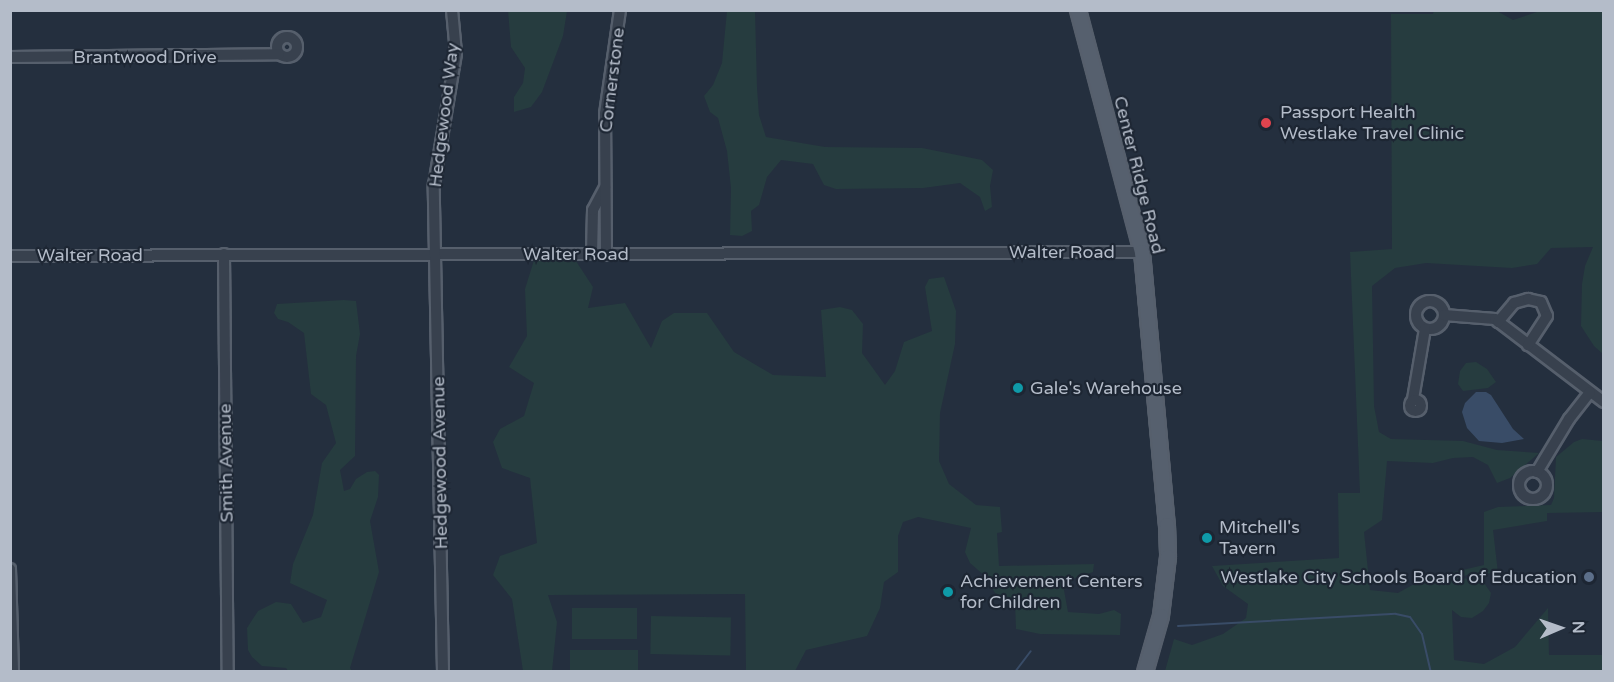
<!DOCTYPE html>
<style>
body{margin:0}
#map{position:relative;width:1614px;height:682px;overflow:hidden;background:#242f3e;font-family:"Varela Round",sans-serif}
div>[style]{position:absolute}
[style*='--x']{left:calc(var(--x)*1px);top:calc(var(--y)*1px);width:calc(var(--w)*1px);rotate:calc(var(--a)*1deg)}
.green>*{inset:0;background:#263c3f;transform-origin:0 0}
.water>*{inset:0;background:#394c67}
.stream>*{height:2px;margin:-1px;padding:0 1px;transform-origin:1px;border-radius:1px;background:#394c67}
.roads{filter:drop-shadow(2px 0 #565f6c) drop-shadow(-2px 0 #565f6c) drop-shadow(0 2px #565f6c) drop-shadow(0 -2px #565f6c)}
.minor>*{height:10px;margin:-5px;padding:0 5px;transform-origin:5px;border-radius:5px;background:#38414e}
.minor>.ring{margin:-5px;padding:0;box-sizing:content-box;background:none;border:10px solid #38414e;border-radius:50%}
.major>*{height:14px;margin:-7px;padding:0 7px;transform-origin:7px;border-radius:7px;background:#56606e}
.dots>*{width:16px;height:16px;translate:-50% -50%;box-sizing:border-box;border:3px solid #1d2633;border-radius:50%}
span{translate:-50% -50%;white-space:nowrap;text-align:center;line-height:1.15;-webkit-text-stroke:4.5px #1d2633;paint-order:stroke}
.street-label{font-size:18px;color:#b4bcc9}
.poi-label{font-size:18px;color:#b4bcc9}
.left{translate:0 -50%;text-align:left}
.right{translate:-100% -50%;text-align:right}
.frame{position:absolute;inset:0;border:12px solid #b4bcc9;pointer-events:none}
.north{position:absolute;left:1530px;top:598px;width:60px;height:60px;-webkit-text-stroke:4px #1d2633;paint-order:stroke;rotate:88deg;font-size:16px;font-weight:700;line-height:24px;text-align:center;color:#b4bcc9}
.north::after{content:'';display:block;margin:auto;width:21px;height:27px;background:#b4bcc9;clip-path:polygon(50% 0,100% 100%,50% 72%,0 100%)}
</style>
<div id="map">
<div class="green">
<i style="clip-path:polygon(508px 10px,567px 11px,563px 36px,542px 92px,531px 107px,514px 112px,514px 97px,523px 83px,525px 68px,511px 47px)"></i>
<i style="clip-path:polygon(1434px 10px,1497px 11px,1513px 20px,1540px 11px,1603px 11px,1603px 354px,1594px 346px,1581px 326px,1582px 284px,1585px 266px,1593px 247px,1551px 248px,1537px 264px,1512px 268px,1426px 263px,1395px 268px,1372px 286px,1374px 406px,1379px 432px,1391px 439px,1463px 441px,1497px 450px,1539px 453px,1510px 478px,1497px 483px,1488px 465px,1473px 457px,1453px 458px,1433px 463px,1387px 461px,1382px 520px,1364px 532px,1370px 590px,1398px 593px,1423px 579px,1484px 565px,1484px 512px,1498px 507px,1551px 505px,1554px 498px,1556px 457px,1574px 442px,1582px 439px,1603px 441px,1603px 512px,1547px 513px,1547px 521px,1493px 530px,1498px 573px,1469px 574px,1460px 578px,1482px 580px,1491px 593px,1489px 603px,1483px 611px,1472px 618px,1461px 617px,1452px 610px,1454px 660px,1484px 664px,1515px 647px,1548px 608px,1549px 655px,1603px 655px,1603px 671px,1165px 671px,1174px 639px,1192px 645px,1223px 634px,1246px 618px,1248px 604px,1223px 586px,1212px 566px,1339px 558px,1338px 493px,1360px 493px,1350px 252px,1392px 249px,1391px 14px,1433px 14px)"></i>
<i style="clip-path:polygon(727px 11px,755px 11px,757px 88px,759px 115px,766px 137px,825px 147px,922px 148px,982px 160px,993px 170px,990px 186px,992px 207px,985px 211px,980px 197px,960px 183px,923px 188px,836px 189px,824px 185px,813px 164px,781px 160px,767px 177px,759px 205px,751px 211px,752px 231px,742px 236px,730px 235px,731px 188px,727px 151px,718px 118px,710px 112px,704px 96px,713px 85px,722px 63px)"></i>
<i style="clip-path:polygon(535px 257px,574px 258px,593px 287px,588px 308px,625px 303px,651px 348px,662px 321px,674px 313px,707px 313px,734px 352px,773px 375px,826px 377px,821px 310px,840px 307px,852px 310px,863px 324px,862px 353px,885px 385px,895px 371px,904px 342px,932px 331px,925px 287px,929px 279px,944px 277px,956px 311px,955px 344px,940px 413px,939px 461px,949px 484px,976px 505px,1000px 507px,1002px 532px,997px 533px,999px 566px,1094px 564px,1093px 572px,1075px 578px,1064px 590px,1068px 612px,1099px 614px,1114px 610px,1121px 614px,1120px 635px,1040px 634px,1016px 629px,1015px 603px,995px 593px,986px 577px,970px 563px,965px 552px,971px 528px,918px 517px,903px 522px,898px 536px,898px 572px,884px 582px,880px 608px,867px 636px,806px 650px,795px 671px,746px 671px,745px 594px,548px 595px,557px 622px,552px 671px,523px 671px,512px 599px,493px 575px,500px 556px,537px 543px,530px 478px,502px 468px,493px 442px,500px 429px,524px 416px,534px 383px,509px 367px,527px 336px,525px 289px)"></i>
<i style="clip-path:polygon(344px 300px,356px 301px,360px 334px,356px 356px,355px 456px,340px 470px,344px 491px,350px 489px,356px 479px,367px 472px,375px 471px,379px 475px,378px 497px,370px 521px,379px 572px,350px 668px,352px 671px,288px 671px,286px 668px,262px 666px,252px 657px,248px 650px,247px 628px,258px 611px,276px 602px,291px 604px,303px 623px,321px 617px,327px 600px,290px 583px,293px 564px,313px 515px,322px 463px,336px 443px,326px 405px,311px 394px,304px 333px,288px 322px,278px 319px,274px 313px,277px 304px)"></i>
<i style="clip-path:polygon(1476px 362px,1487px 369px,1496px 382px,1488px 388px,1463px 391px,1458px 384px,1460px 371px,1466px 363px)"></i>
<i style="left:572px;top:608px;width:65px;height:31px"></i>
<i style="left:651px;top:616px;width:80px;height:38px;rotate:1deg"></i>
<i style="left:570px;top:650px;width:68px;height:21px"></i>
</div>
<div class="water">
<i style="clip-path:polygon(1476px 392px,1486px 392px,1491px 395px,1513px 429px,1524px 439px,1502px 443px,1479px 441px,1467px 428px,1462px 412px,1465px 403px)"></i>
</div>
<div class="stream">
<i style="--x:1178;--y:626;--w:218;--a:-3.2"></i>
<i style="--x:1396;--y:614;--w:14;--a:12"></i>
<i style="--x:1410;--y:617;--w:21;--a:55"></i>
<i style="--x:1422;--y:634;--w:39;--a:77"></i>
<i style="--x:1015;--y:672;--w:26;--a:-53"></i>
</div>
<div class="roads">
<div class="minor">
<i class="ring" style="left:277px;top:37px;width:10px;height:10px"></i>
<i style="--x:10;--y:57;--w:269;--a:-0.6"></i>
<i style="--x:224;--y:254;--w:418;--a:89.5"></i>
<i style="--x:592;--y:254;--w:44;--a:-88.7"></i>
<i style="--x:593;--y:210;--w:26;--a:-62"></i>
<i style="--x:606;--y:255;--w:141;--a:-90.4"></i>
<i style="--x:605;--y:114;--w:105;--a:-81.8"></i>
<i style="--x:10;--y:256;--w:1132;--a:-0.2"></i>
<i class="ring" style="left:1416px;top:301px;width:18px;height:18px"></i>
<i style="--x:1444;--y:315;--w:51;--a:4.5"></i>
<i style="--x:1495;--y:319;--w:137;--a:37.3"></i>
<i style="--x:1498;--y:322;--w:25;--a:-50"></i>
<i style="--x:1514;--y:303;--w:15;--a:-16"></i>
<i style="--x:1528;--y:299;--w:13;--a:13"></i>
<i style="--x:1541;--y:302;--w:15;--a:67"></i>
<i style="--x:1547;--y:316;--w:35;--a:123"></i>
<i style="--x:1413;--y:399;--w:71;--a:-80.3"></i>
<i class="ring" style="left:1409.5px;top:399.5px;width:1px;height:1px"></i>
<i class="ring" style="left:1519px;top:471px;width:18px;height:18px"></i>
<i style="--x:1537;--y:472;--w:62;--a:-58.9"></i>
<i style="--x:1569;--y:419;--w:34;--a:-52"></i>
<i style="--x:10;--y:569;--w:103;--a:88.3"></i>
<i style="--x:443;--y:672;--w:487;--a:-91.1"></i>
<i style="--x:434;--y:185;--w:134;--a:-80.5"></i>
<i style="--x:456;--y:53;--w:43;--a:-95.3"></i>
</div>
<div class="major">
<i style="--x:1078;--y:10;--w:250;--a:75.2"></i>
<i style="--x:1142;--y:252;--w:274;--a:84.8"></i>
<i style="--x:1167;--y:525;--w:32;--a:88"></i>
<i style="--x:1168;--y:557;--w:59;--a:96.8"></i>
<i style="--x:1161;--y:616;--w:58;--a:105.9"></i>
</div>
</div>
<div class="dots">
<i style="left:1266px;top:123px;background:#e0444e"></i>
<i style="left:1018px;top:388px;background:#0f9aa8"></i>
<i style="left:1207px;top:538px;background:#0f9aa8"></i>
<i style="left:1589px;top:577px;background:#5c6f8a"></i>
<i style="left:948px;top:592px;background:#0f9aa8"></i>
</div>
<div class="street-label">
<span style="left:145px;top:57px">Brantwood Drive</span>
<span style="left:612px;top:80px;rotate:-83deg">Cornerstone</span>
<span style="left:444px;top:115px;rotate:-83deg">Hedgewood Way</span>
<span style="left:1139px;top:175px;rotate:76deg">Center Ridge Road</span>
<span style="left:1062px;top:252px">Walter Road</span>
<span style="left:576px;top:254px">Walter Road</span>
<span style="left:90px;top:255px">Walter Road</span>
<span style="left:226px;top:463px;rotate:-91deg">Smith Avenue</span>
<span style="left:440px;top:463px;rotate:-91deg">Hedgewood Avenue</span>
</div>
<div class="poi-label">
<span class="left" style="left:1280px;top:123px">Passport Health<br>Westlake Travel Clinic</span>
<span class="left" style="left:1030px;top:388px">Gale's Warehouse</span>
<span class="left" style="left:1219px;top:538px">Mitchell's<br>Tavern</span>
<span class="right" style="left:1577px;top:577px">Westlake City Schools Board of Education</span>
<span class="left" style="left:960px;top:592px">Achievement Centers<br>for Children</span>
</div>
<div class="frame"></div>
<div class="north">N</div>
</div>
